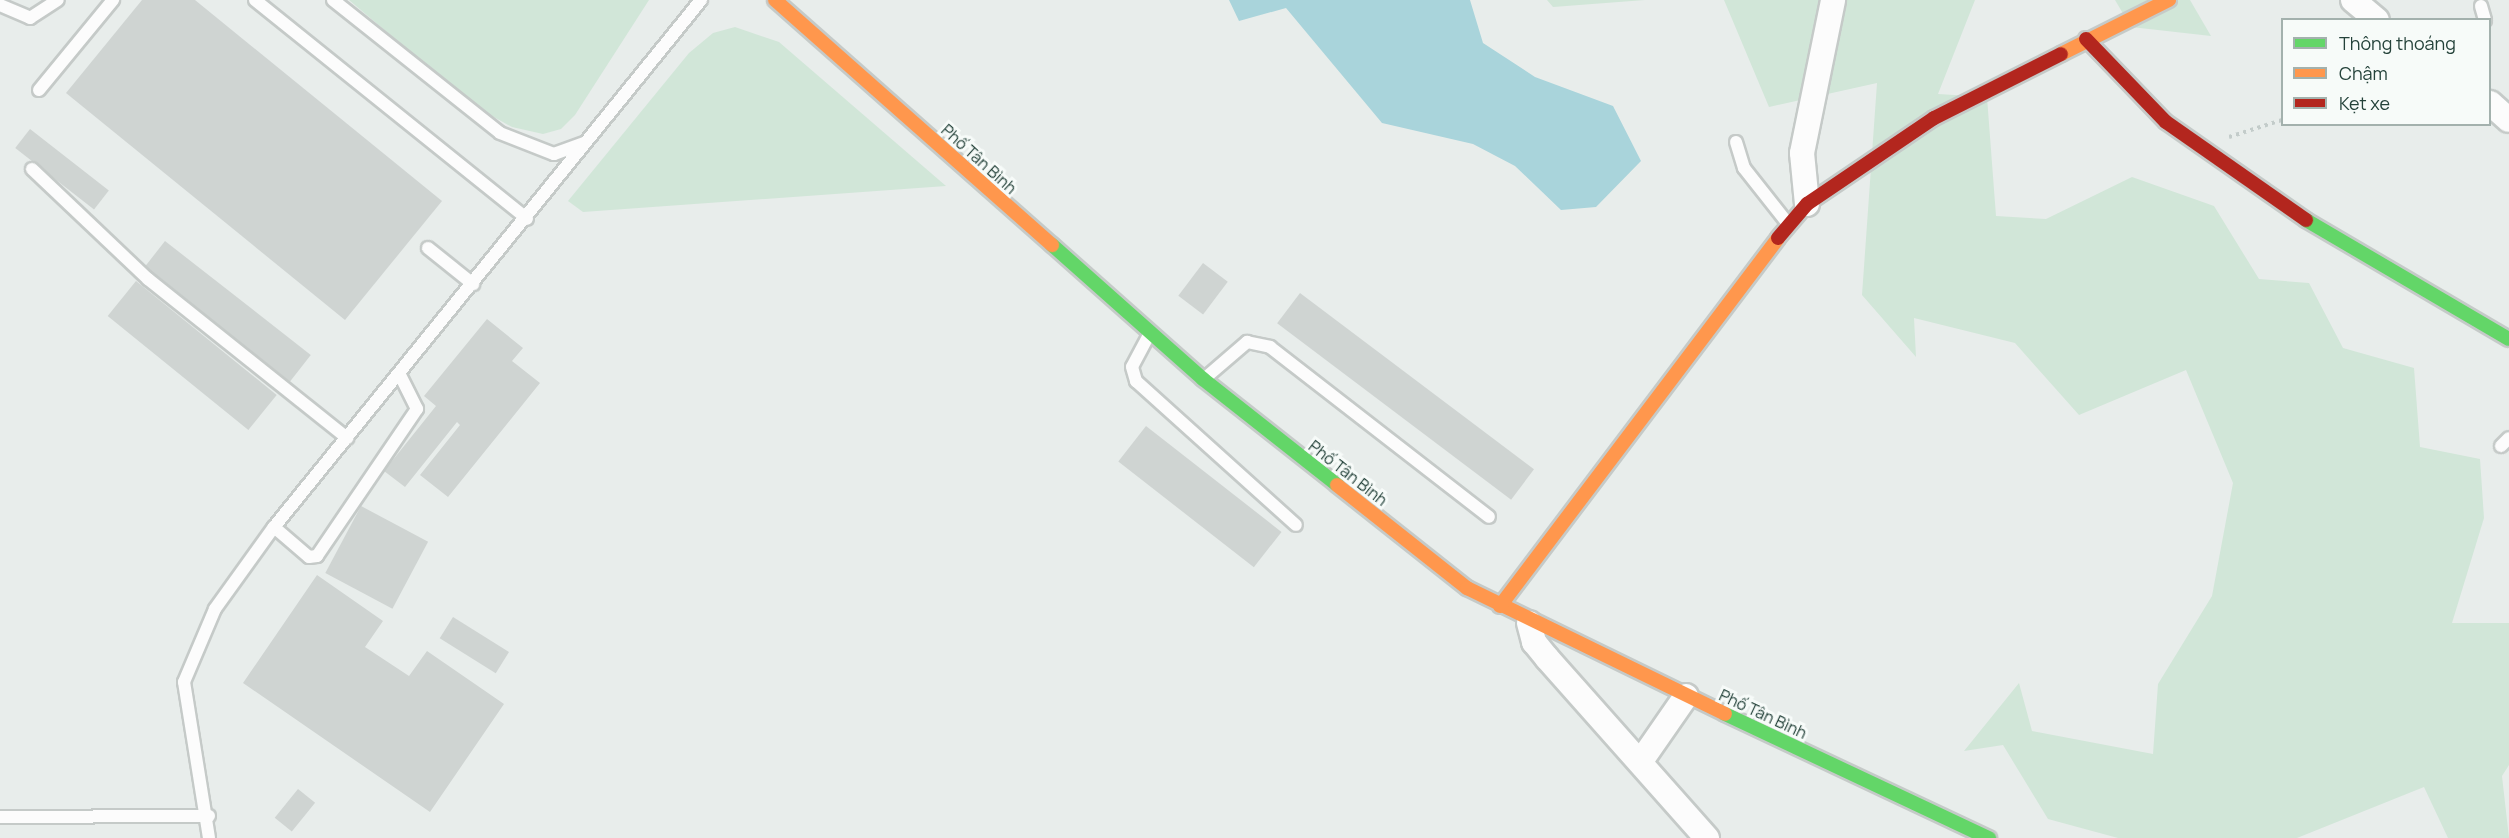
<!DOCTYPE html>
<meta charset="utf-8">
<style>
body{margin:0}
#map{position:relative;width:2509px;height:838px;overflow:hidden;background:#e8edeb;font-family:Manrope,sans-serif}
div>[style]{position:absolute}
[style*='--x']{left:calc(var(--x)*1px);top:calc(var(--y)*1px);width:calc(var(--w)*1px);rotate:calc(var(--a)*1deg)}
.green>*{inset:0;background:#d1e6d8}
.water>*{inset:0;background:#a9d4db}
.building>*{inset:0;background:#cfd4d2;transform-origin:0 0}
.path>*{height:4px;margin-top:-2px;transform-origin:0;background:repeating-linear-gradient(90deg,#c3ccca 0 3px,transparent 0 7.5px)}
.roads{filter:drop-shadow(2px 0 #c5cac8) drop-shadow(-2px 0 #c5cac8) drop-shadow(0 2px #c5cac8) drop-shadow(0 -2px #c5cac8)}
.lane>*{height:12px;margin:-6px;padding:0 6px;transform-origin:6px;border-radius:6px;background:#fcfcfc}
.street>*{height:24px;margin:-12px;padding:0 12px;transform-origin:12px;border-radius:12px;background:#fcfcfc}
.fast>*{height:14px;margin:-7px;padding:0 7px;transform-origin:7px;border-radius:7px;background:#63d668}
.slow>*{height:14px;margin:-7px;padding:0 7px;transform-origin:7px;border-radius:7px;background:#ff974d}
.jam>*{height:14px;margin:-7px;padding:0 7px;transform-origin:7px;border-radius:7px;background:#b3261e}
span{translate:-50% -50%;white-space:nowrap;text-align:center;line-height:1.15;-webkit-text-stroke:6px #f7fbf9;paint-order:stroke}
.street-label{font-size:16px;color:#24423a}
.legend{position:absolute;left:2281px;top:18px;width:210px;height:108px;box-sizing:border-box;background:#f7fbf9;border:2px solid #a3b1ad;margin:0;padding:8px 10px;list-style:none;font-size:18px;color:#24423a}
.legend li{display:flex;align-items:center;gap:12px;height:30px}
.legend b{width:30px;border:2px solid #a3b1ad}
</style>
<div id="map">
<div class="green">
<i style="clip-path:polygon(349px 0,649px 0,575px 115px,561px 129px,543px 134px,512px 127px,474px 106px)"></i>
<i style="clip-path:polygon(1547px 0,1645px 0,1553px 7px)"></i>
<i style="clip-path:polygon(1724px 0,1975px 0,1938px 94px,1987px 97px,1996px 216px,2046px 219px,2132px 177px,2214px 206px,2259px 279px,2309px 283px,2343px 348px,2414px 368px,2420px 447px,2480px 459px,2484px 518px,2452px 623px,2509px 623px,2509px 765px,2502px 776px,2509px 838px,2448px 838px,2424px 787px,2297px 838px,2118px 838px,2048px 819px,2003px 745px,1964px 751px,2019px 683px,2032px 731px,2153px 754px,2158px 684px,2212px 596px,2233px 483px,2186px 370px,2079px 415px,2015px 343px,1914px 318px,1916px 357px,1862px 295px,1877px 83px,1769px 107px)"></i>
<i style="clip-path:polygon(2115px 0,2190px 0,2211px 36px,2131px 27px)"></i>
<i style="clip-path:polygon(735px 27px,779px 42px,946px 186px,583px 212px,568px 201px,689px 53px,713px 33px)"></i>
</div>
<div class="water">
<i style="clip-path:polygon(1229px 0,1470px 0,1483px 43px,1535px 77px,1613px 106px,1641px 161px,1596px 207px,1561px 210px,1515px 166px,1473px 144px,1382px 123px,1286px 8px,1239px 21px)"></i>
</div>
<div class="building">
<i style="clip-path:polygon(142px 0,195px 0,442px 201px,345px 320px,66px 93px)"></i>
<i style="left:30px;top:129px;width:100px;height:24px;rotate:38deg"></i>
<i style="left:165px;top:241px;width:185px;height:34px;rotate:38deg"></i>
<i style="left:1203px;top:263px;width:31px;height:41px;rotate:37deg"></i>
<i style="left:136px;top:281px;width:181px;height:45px;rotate:39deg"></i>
<i style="left:1300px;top:293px;width:293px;height:38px;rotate:37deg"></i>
<i style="clip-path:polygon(487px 319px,523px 348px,512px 361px,540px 383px,448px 497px,420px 475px,460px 425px,457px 422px,405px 487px,384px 471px,436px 406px,424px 396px)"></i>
<i style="left:1146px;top:426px;width:172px;height:45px;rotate:38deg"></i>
<i style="left:361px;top:506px;width:76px;height:76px;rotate:28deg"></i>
<i style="clip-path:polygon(317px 575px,383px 621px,365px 647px,409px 676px,427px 651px,504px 704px,430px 812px,243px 683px)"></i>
<i style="left:453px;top:617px;width:66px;height:25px;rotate:32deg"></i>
<i style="left:298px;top:789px;width:22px;height:37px;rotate:39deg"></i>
</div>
<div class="path">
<i style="--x:2229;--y:137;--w:56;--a:-17.8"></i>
</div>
<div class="roads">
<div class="lane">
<i style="--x:255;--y:0;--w:349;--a:38.8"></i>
<i style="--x:333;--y:0;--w:213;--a:38.5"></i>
<i style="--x:500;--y:133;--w:58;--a:21.3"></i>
<i style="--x:554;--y:154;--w:33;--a:-20"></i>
<i style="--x:0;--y:5;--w:33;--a:23"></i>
<i style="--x:30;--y:18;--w:33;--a:-33"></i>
<i style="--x:2481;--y:6;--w:15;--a:74"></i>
<i style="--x:39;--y:90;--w:117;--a:-50.6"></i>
<i style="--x:1736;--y:142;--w:27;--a:73"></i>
<i style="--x:1744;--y:168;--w:73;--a:51.7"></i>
<i style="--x:32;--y:169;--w:160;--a:43.5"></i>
<i style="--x:148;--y:279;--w:255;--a:38.6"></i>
<i style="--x:428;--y:248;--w:58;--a:38.7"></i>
<i style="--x:1150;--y:333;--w:38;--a:118"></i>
<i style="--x:1132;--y:367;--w:15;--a:74"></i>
<i style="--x:1136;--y:381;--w:215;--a:42"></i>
<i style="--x:1204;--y:379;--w:57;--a:-40.7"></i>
<i style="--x:1247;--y:342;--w:24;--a:12"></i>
<i style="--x:1270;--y:347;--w:277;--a:37.8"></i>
<i style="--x:2501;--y:446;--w:11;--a:-45"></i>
<i style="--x:274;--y:527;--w:46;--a:40.6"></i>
<i style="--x:309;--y:557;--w:8;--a:-7"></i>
<i style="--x:317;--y:556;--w:178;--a:-55.8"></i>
<i style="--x:417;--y:409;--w:40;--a:-116.6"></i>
<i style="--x:0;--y:817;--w:209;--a:-0.3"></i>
<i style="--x:209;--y:838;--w:158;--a:-99.1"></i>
<i style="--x:184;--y:682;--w:79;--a:-67"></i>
<i style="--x:215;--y:609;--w:101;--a:-54.3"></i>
<i style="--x:274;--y:527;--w:678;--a:-50.98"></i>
</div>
<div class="street">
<i style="--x:2353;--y:0;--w:31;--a:40"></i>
<i style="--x:2490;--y:103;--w:25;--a:42"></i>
<i style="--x:1807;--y:204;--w:51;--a:-95.6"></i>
<i style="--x:1802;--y:153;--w:156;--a:-78.5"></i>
<i style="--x:1529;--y:623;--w:20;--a:75"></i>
<i style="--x:1534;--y:642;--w:21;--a:51"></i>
<i style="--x:1547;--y:658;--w:241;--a:48.4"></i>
<i style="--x:1641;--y:761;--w:79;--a:-55.3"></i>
</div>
<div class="fast">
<i style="--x:2306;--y:220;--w:235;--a:30.4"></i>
<i style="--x:1052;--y:245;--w:202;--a:41.6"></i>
<i style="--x:1203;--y:379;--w:171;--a:38.3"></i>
<i style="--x:1725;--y:714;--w:292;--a:25.2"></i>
</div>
<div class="slow">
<i style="--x:775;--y:0;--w:370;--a:41.5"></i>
<i style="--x:2061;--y:54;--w:121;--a:-26.6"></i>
<i style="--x:1337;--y:485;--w:166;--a:38.4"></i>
<i style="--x:1467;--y:588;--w:287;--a:26"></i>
<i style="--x:1500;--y:606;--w:461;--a:-52.9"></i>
</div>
<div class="jam">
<i style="--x:2086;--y:39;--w:115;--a:46.1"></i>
<i style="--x:2166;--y:122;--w:171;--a:35"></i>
<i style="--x:1778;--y:238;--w:45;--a:-49.5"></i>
<i style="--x:1807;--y:204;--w:153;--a:-34.1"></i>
<i style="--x:1934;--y:118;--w:142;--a:-26.7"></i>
</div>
</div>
<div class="street-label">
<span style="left:979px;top:159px;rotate:42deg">Phố Tân Bình</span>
<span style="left:1348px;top:473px;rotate:38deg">Phố Tân Bình</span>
<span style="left:1763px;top:714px;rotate:25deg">Phố Tân Bình</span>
</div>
<ul class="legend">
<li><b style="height:8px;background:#63d668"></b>Thông thoáng</li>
<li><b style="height:8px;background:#ff974d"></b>Chậm</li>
<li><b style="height:8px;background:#b3261e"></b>Kẹt xe</li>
</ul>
</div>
